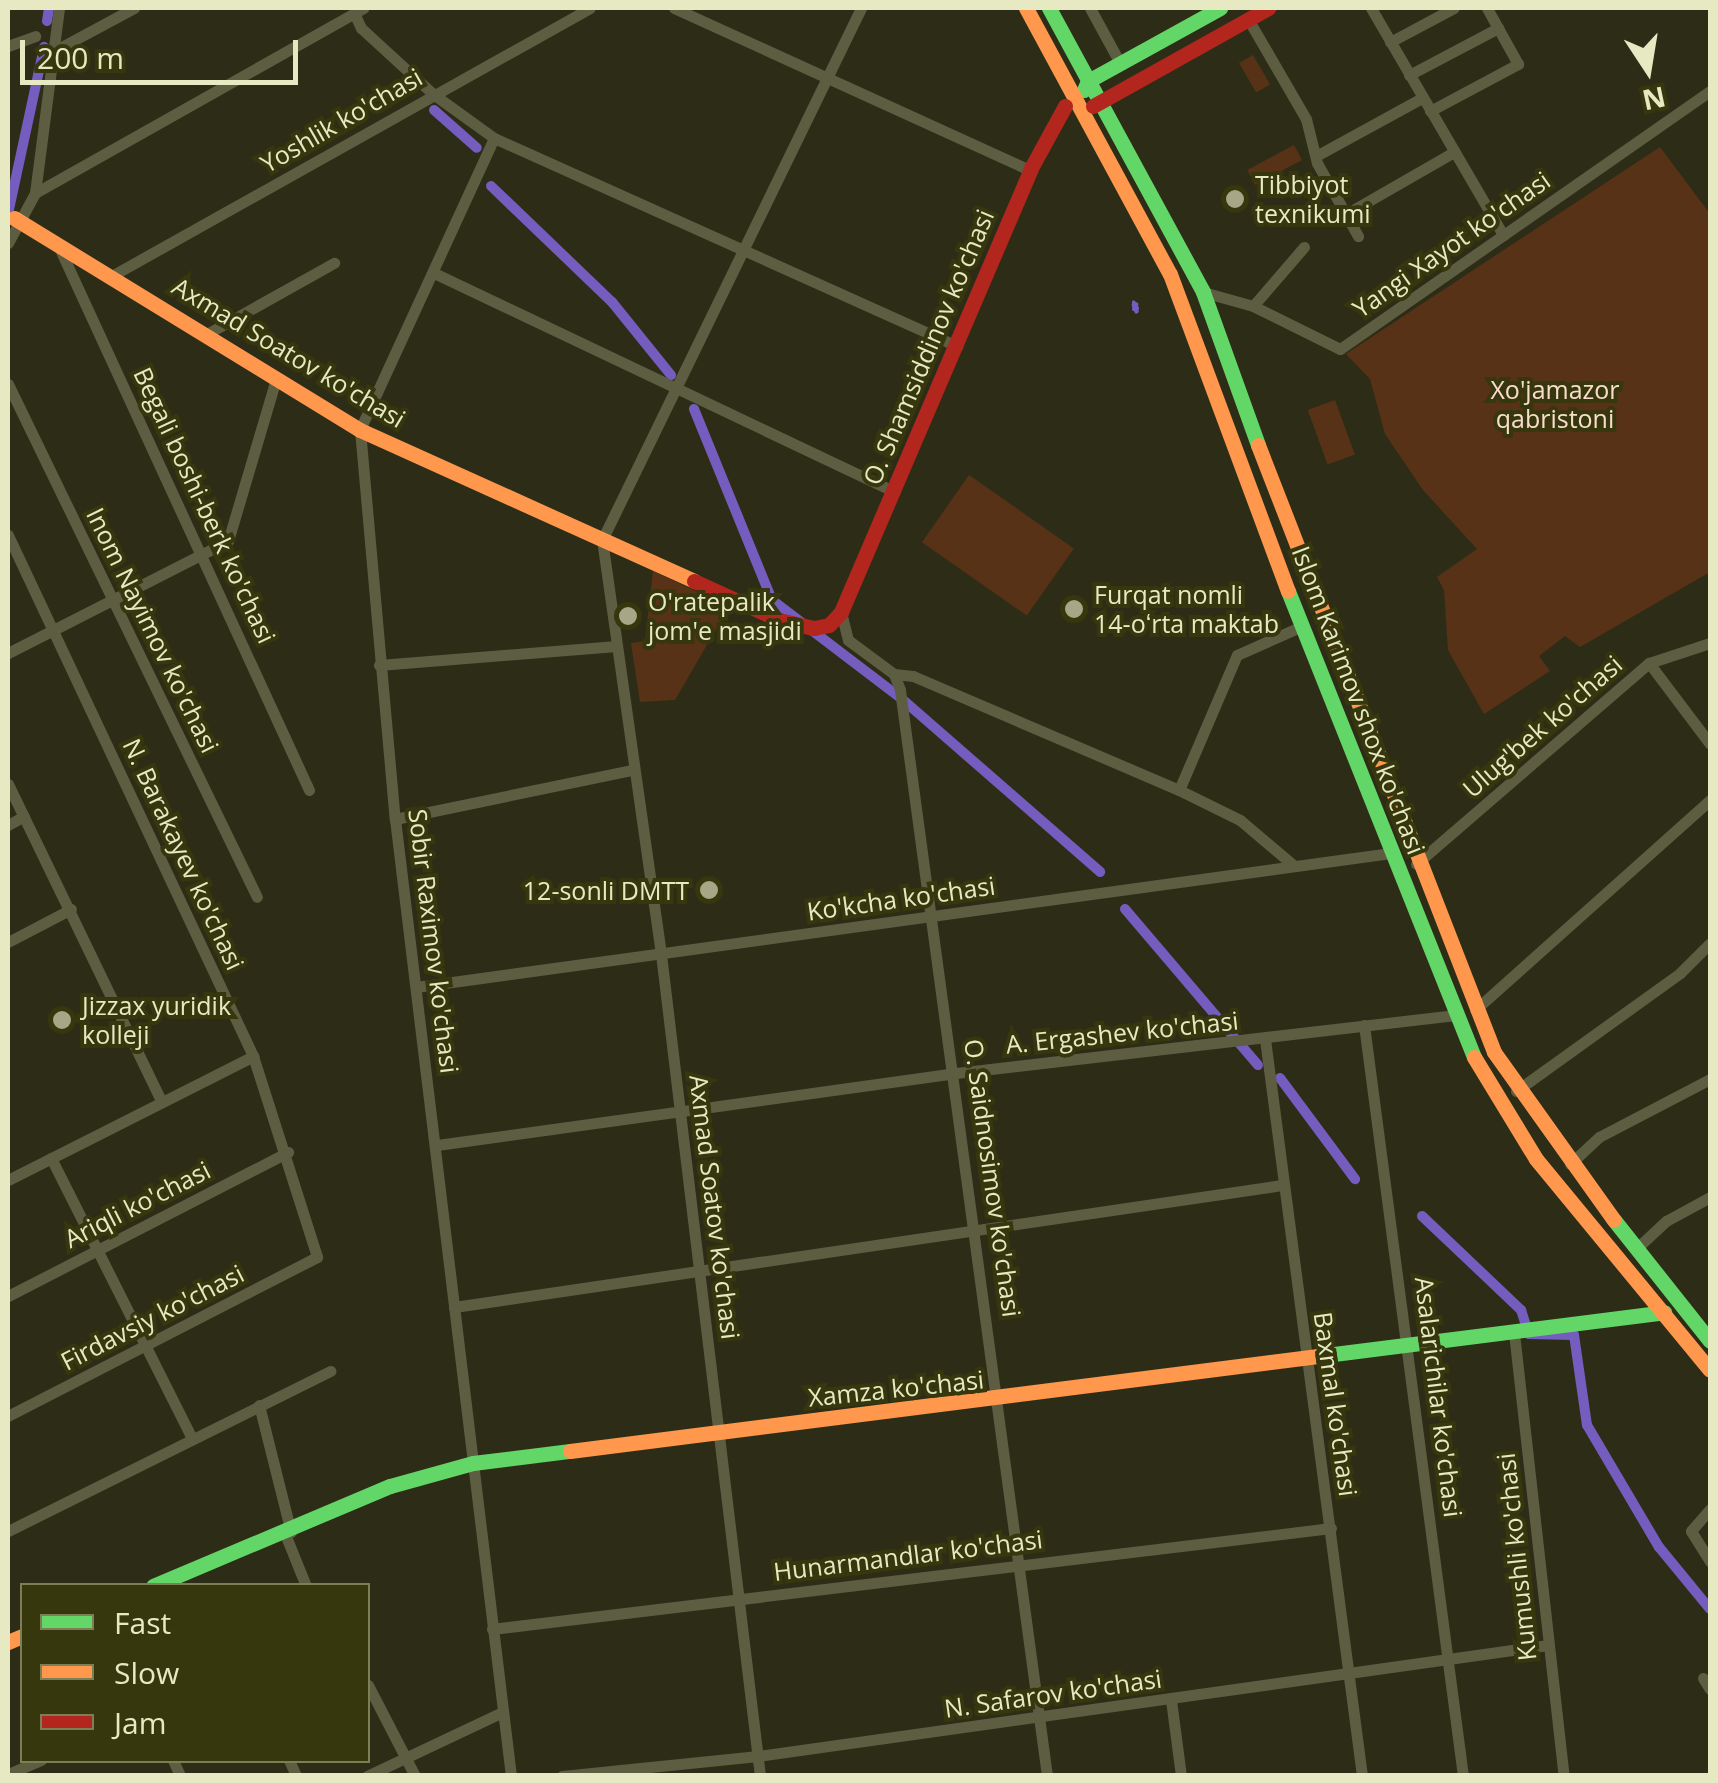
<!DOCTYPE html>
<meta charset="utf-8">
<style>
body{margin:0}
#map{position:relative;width:1718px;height:1783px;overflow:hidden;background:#2d2d17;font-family:"Open Sans",sans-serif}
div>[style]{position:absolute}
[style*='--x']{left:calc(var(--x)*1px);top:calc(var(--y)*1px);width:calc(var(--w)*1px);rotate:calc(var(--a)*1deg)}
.green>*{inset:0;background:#583216;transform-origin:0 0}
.stream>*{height:2.5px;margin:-1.25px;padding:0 1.25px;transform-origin:1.25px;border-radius:1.25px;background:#755dbf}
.canal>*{height:10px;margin:-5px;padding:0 5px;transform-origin:5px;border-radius:5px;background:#755dbf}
.street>*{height:11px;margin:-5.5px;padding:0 5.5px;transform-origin:5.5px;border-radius:5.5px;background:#5d5d42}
.fast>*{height:15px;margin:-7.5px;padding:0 7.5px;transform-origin:7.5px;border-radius:7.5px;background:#63d668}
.slow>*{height:15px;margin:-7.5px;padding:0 7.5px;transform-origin:7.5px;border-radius:7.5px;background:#ff974d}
.jam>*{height:15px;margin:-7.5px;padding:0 7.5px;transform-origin:7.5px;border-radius:7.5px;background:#b3261e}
.dots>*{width:28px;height:28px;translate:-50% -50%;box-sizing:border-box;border:5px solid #36370d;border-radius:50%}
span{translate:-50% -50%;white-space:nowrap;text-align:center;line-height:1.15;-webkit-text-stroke:8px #36370d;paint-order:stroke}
.street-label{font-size:25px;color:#e6e9c2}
.poi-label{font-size:25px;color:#e6e9c2}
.left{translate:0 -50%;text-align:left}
.right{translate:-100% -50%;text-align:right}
.park-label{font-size:25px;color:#f9dccc}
.frame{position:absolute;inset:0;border:10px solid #e6e9c2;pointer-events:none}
.legend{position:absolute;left:20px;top:1583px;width:350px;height:180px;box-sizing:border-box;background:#36370d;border:2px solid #7c7e55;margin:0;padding:12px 18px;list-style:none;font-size:30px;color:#e6e9c2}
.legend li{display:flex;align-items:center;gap:20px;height:50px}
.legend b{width:50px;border:2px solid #7c7e55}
.north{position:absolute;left:1598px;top:20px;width:100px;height:100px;-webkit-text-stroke:8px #36370d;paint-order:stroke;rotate:168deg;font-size:28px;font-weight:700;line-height:40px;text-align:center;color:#e6e9c2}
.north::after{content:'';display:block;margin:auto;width:35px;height:45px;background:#e6e9c2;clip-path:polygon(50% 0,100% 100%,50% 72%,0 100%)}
.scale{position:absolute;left:20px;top:40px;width:278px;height:45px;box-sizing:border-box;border:5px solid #e6e9c2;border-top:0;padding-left:12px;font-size:30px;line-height:35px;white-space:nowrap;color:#e6e9c2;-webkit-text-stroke:8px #36370d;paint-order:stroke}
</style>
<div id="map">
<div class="green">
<i style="left:1253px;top:55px;width:34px;height:16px;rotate:60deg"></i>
<i style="left:1294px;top:145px;width:17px;height:53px;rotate:62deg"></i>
<i style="clip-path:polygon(1660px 147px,1710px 214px,1710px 572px,1580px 647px,1565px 636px,1539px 656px,1550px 671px,1484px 714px,1448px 650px,1444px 590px,1437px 577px,1477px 549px,1423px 490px,1385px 434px,1370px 379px,1346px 354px)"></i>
<i style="left:1335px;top:400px;width:58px;height:29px;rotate:70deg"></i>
<i style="left:969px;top:475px;width:128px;height:82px;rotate:35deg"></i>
<i style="clip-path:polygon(653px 571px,729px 607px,675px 700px,640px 702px,631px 643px,645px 641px)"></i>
</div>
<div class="stream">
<i style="--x:1133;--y:302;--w:1;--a:0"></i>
<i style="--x:1134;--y:302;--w:3;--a:45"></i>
<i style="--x:1136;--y:304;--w:3;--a:162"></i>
<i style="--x:1133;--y:305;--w:3;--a:-90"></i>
<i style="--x:1136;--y:304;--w:3;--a:72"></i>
<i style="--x:1137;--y:307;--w:4;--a:146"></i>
<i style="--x:1134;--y:309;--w:3;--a:-108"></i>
<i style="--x:1133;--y:306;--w:4;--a:-34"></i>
<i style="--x:1137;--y:308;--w:3;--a:90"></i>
<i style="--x:1137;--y:311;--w:1;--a:135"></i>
<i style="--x:1136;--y:312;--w:4;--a:-124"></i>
<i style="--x:1134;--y:309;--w:3;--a:-18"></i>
</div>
<div class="canal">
<i style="--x:47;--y:21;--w:13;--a:-81"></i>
<i style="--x:434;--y:110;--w:57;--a:41.5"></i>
<i style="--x:491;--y:186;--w:168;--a:43.8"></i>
<i style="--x:612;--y:302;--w:94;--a:51.1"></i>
<i style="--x:8;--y:214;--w:171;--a:-77.8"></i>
<i style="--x:694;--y:409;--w:206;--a:67.8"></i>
<i style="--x:772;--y:600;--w:163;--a:37.3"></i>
<i style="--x:902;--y:699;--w:263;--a:41.1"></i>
<i style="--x:1125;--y:909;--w:205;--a:49.6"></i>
<i style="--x:1280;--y:1078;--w:126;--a:53.4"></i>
<i style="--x:1422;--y:1216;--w:137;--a:43.5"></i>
<i style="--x:1521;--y:1310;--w:25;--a:72"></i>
<i style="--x:1529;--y:1334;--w:45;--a:1.3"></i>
<i style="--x:1574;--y:1335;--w:91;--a:81.8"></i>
<i style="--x:1587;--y:1425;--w:142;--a:59.5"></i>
<i style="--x:1659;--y:1547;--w:80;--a:50.6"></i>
</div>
<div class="street">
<i style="--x:674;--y:8;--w:391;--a:24.5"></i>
<i style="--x:1090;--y:8;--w:63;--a:61.4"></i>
<i style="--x:1371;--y:8;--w:263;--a:59.8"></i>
<i style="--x:354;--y:13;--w:17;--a:65"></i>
<i style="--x:361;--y:28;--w:98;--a:42.5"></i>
<i style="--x:433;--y:94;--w:75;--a:35.8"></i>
<i style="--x:494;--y:138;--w:508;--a:24.19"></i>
<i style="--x:1248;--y:19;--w:116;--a:59.9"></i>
<i style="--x:1306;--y:119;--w:45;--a:76"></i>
<i style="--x:1317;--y:163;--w:84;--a:60.7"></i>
<i style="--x:1390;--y:42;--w:72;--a:-28"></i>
<i style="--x:8;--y:46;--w:29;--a:-20"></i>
<i style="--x:54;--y:51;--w:91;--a:-28.3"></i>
<i style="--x:1409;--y:75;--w:101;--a:-27.8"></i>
<i style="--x:1498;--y:28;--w:23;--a:-119"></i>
<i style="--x:1430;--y:111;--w:100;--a:-28.1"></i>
<i style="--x:1518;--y:64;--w:41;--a:-119.1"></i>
<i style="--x:494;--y:138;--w:321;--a:114.7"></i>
<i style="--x:360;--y:430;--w:391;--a:84.9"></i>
<i style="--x:395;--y:819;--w:964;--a:83.09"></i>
<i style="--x:1316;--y:156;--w:121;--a:-28.7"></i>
<i style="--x:35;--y:193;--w:377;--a:-29.4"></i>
<i style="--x:1346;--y:214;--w:125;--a:-29.9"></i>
<i style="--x:8;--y:243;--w:57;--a:-61.6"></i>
<i style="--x:35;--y:193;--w:187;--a:-82.6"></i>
<i style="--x:58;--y:245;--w:600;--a:65.27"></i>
<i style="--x:434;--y:273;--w:510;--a:25.41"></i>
<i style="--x:115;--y:274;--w:544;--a:-29.25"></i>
<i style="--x:1203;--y:292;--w:52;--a:15.6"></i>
<i style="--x:1253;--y:306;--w:97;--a:26.3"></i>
<i style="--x:1340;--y:349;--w:451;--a:-34.9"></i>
<i style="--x:1253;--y:306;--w:78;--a:-49.2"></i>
<i style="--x:205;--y:335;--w:148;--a:-29.2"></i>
<i style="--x:8;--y:384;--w:570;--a:64.11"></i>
<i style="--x:8;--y:535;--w:576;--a:64.81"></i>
<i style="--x:253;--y:1056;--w:211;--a:72.3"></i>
<i style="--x:317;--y:1257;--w:348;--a:152.8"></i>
<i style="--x:841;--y:612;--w:29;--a:76"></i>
<i style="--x:848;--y:640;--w:57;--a:36.5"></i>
<i style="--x:894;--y:674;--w:17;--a:69"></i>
<i style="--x:900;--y:690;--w:1096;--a:82.29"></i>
<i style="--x:8;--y:653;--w:247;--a:-27"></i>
<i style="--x:228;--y:541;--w:169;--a:-73.5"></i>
<i style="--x:1649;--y:663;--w:101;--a:53"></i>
<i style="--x:379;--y:665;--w:235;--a:-4.6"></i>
<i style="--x:894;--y:674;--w:19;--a:6"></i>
<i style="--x:913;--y:676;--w:289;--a:23.2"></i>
<i style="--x:1179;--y:790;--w:68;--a:26.2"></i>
<i style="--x:1240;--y:820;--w:70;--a:40.3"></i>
<i style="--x:8;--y:784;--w:353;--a:64.2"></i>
<i style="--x:1179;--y:790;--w:147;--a:-66.8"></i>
<i style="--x:1237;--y:655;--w:71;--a:-24"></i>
<i style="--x:395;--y:819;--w:241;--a:-11.7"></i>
<i style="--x:8;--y:825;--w:18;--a:-29"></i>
<i style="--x:1416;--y:864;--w:308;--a:-40.8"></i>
<i style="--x:1649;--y:663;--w:64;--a:-18.2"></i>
<i style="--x:8;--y:942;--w:71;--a:-27.6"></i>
<i style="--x:416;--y:987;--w:984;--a:-7.83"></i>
<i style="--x:1475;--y:1010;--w:315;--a:-41.8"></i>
<i style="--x:1364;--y:1025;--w:757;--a:82.49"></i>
<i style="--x:1265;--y:1039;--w:743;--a:82.5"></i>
<i style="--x:1516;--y:1091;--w:202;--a:-35.7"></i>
<i style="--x:1680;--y:973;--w:42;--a:-45"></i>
<i style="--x:437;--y:1145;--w:524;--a:-7.9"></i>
<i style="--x:956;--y:1073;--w:503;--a:-6.62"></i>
<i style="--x:51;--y:1158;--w:313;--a:63.3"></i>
<i style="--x:1570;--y:1164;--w:40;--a:-43"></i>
<i style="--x:1599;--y:1137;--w:125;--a:-27.6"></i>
<i style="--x:8;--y:1180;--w:275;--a:-26.8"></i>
<i style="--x:1637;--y:1248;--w:40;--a:-43"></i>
<i style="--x:1666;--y:1221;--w:50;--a:-28.6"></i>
<i style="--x:8;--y:1296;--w:315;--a:-27.2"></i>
<i style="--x:454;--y:1307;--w:837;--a:-8.38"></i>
<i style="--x:1514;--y:1333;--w:446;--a:83.6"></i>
<i style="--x:259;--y:1405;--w:131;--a:75.9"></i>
<i style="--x:1710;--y:1509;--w:29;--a:131"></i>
<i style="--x:1691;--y:1531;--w:36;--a:58"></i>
<i style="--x:8;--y:1531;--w:360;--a:-26.4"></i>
<i style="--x:285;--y:1534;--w:56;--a:68"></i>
<i style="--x:492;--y:1629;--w:845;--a:-6.86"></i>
<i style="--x:1703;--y:1678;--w:13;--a:58"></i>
<i style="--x:368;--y:1685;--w:102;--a:62.7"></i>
<i style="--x:1171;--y:1700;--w:77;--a:82.5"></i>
<i style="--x:173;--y:1760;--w:17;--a:66"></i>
<i style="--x:289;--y:1760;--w:17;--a:66"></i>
<i style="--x:8;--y:1774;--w:36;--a:-23"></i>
<i style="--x:367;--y:1776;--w:147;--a:-25.3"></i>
<i style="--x:562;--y:1776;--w:197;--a:-5.8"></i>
<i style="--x:758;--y:1756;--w:798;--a:-8"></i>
<i style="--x:760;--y:1776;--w:828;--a:-96.87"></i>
<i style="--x:661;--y:954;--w:418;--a:-98.1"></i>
<i style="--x:602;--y:540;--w:592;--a:-64.04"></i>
</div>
<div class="fast">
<i style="--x:1049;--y:8;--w:323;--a:61.5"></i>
<i style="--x:1203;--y:292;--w:163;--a:70.2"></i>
<i style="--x:1084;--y:90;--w:10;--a:-66"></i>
<i style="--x:1088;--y:81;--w:151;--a:-28.9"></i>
<i style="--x:1288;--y:591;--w:502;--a:68.24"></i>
<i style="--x:1614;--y:1220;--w:154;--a:51.6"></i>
<i style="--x:1318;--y:1356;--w:349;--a:-7.2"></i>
<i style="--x:153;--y:1586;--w:257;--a:-22.9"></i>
<i style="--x:390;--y:1486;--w:86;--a:-15.5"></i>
<i style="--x:473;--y:1463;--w:98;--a:-7.1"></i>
</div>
<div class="slow">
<i style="--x:1026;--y:8;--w:302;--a:61.6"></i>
<i style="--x:1170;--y:274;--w:338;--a:69.6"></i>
<i style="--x:14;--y:218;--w:406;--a:31.5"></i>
<i style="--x:360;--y:430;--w:367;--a:24.3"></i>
<i style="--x:1258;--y:445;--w:651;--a:68.75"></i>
<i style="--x:1494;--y:1052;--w:206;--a:54.5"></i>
<i style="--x:1474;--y:1057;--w:119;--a:58.7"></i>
<i style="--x:1536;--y:1159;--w:273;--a:50.5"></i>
<i style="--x:570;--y:1451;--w:754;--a:-7.24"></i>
<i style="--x:8;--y:1642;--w:15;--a:-23"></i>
</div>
<div class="jam">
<i style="--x:1093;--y:106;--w:201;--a:-29.2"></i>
<i style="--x:694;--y:581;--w:94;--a:24.6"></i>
<i style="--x:779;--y:620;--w:36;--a:13"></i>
<i style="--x:814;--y:628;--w:15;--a:-11"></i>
<i style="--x:829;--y:625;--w:18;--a:-47"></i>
<i style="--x:841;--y:612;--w:481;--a:-66.8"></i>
<i style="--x:1030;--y:170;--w:73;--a:-61.3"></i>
</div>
<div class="dots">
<i style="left:1235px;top:199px;background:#a5a786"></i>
<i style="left:1074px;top:609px;background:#a5a786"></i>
<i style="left:628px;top:616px;background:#a5a786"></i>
<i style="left:709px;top:890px;background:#a5a786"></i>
<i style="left:62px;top:1020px;background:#a5a786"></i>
</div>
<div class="street-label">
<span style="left:341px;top:120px;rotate:-30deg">Yoshlik ko'chasi</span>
<span style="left:1451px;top:244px;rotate:-35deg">Yangi Xayot ko'chasi</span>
<span style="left:928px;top:347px;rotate:-67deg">O. Shamsiddinov ko'chasi</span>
<span style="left:289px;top:352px;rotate:31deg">Axmad Soatov ko'chasi</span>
<span style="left:205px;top:505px;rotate:65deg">Begali boshi-berk ko'chasi</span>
<span style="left:153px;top:630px;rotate:64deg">Inom Nayimov ko'chasi</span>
<span style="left:1359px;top:700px;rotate:69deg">Islom Karimov shox ko'chasi</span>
<span style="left:1542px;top:726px;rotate:-41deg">Ulug'bek ko'chasi</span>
<span style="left:184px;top:854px;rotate:65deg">N. Barakayev ko'chasi</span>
<span style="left:901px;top:898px;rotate:-8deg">Ko'kcha ko'chasi</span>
<span style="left:434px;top:941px;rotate:83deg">Sobir Raximov ko'chasi</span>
<span style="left:1122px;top:1032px;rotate:-6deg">A. Ergashev ko'chasi</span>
<span style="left:993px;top:1178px;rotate:82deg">O. Saidnosimov ko'chasi</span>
<span style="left:137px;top:1204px;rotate:-27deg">Ariqli ko'chasi</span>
<span style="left:715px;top:1207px;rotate:83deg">Axmad Soatov ko'chasi</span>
<span style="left:152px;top:1317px;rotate:-27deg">Firdavsiy ko'chasi</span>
<span style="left:896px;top:1388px;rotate:-6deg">Xamza ko'chasi</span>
<span style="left:1439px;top:1397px;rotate:83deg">Asalarichilar ko'chasi</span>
<span style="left:1336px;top:1404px;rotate:82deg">Baxmal ko'chasi</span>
<span style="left:908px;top:1555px;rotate:-7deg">Hunarmandlar ko'chasi</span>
<span style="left:1516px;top:1557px;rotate:-96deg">Kumushli ko'chasi</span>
<span style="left:1053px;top:1693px;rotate:-8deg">N. Safarov ko'chasi</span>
</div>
<div class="poi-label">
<span class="left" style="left:1255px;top:199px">Tibbiyot<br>texnikumi</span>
<span class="left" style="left:1094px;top:609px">Furqat nomli<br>14-oʻrta maktab</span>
<span class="left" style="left:648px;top:616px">O'ratepalik<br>jom'e masjidi</span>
<span class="right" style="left:689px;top:890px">12-sonli DMTT</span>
<span class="left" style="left:82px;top:1020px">Jizzax yuridik<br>kolleji</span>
</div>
<div class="park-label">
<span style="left:1555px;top:404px">Xo'jamazor<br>qabristoni</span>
</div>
<div class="frame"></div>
<ul class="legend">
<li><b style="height:12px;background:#63d668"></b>Fast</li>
<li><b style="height:12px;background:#ff974d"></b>Slow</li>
<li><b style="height:12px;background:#b3261e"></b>Jam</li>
</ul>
<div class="north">N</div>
<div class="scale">200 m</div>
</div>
